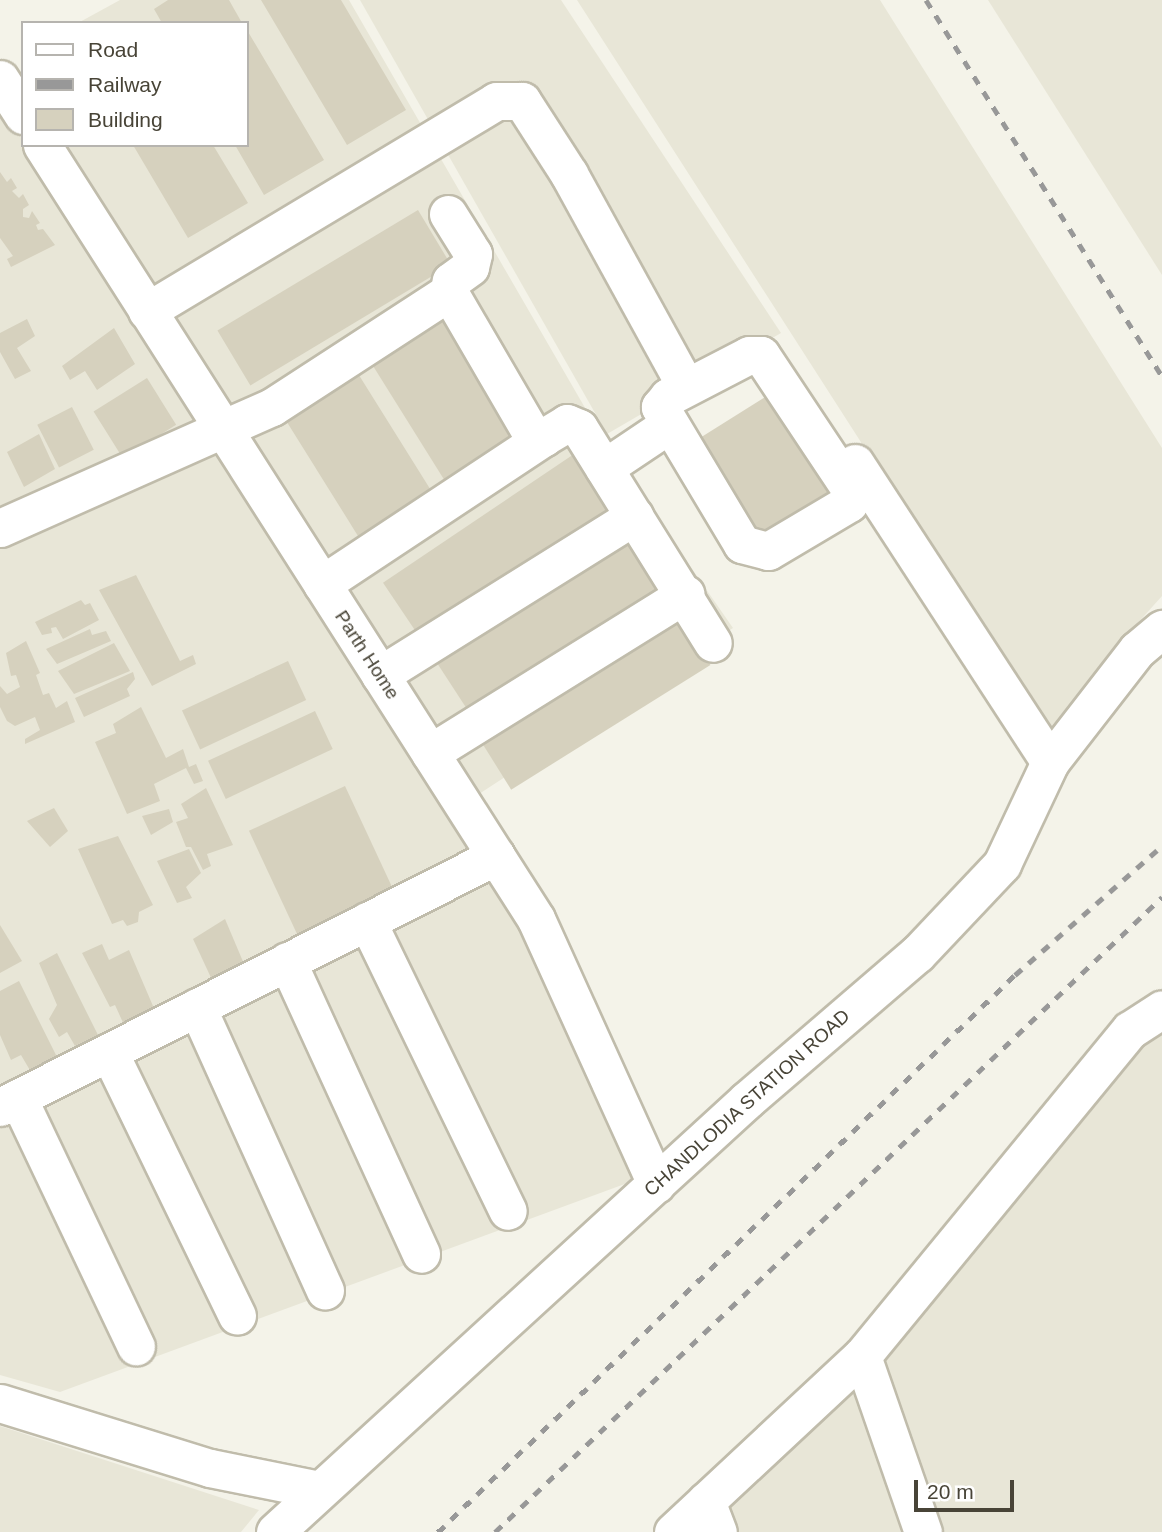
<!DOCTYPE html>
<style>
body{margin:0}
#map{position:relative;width:1162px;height:1532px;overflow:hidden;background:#f4f3e9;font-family:Helvetica,sans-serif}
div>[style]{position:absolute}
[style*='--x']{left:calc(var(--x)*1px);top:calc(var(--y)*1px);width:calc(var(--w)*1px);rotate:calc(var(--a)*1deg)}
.residential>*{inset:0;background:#e8e6d7}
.building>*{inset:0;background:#d6d1be;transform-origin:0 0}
.roads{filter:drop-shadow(2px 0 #c0bcab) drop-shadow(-2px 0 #c0bcab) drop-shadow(0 2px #c0bcab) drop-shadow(0 -2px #c0bcab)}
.minor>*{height:37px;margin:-18.5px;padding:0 18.5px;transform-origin:18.5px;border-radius:18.5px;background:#fff}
.rail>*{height:5px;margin-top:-2.5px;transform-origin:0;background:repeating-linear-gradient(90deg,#989898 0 9px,transparent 0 18px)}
span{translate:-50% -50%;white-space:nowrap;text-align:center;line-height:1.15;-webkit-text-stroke:5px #fff;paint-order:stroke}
.street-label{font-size:19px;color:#484437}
.legend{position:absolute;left:21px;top:21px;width:228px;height:126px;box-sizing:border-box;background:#fff;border:2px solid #b6b4af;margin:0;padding:9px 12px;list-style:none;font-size:21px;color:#484437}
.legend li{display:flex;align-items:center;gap:14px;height:35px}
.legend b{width:35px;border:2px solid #b6b4af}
.scale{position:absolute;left:914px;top:1480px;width:100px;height:32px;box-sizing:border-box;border:4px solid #484437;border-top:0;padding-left:9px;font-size:21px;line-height:24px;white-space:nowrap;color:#484437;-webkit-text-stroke:5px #fff;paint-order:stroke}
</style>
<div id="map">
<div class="residential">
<i style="clip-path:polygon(120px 0,349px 0,610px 451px,733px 628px,479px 794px,67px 145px,247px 145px,247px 23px,78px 23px)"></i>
<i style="clip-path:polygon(360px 0,561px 0,781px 333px,607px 434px)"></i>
<i style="clip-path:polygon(577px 0,880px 0,1162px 448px,1162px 596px,1117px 646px,1049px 735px)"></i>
<i style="clip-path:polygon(988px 0,1162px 0,1162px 275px)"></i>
<i style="clip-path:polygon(0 105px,526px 925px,641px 1178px,60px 1392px,0 1375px)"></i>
<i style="clip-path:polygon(1162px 1031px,1162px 1532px,694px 1532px,1140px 1046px)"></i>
<i style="clip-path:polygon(0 1426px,259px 1510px,241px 1532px,0 1532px)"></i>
</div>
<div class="building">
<i style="clip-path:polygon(168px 0,229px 0,242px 23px,162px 23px,154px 9px)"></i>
<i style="clip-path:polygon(261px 0,341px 0,406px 110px,347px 145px)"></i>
<i style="clip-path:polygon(247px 30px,324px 160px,264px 195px,235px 145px,247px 145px)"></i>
<i style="clip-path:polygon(133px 145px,213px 145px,248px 203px,188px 238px)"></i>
<i style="clip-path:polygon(0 172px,7px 182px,11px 178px,17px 188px,12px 191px,19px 198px,23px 194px,29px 205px,23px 209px,23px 217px,29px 218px,32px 211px,40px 223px,36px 225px,38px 230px,43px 229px,55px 245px,11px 267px,7px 259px,13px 256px,0 238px)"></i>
<i style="left:418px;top:210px;width:64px;height:234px;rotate:59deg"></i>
<i style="left:442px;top:316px;width:146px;height:85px;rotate:58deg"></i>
<i style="clip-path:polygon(27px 319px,35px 336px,17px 348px,31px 371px,15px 379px,0 352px,0 333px)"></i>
<i style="clip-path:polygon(114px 328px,135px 364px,97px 390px,85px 371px,70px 380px,62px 366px)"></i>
<i style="left:357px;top:372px;width:146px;height:86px;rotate:58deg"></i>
<i style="left:147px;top:378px;width:55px;height:63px;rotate:58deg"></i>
<i style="left:775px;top:391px;width:124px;height:90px;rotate:58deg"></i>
<i style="left:72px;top:407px;width:48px;height:39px;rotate:63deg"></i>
<i style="clip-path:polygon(39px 434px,55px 469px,24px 487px,7px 452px)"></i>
<i style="left:577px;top:452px;width:65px;height:234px;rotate:56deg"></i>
<i style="left:631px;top:532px;width:66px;height:234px;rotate:57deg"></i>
<i style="clip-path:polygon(136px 575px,180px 661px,193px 655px,196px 664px,152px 686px,99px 590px)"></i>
<i style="clip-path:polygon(81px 600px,85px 605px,90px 603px,99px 620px,63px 639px,56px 627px,51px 628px,52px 633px,42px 635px,35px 622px)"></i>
<i style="left:676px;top:610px;width:65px;height:235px;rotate:58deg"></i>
<i style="clip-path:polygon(90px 629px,92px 635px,106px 631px,111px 641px,57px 664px,46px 649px)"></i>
<i style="clip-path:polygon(26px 641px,40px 673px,36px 675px,43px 695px,49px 693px,56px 708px,67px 701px,75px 722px,25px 744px,25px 739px,40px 730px,35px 717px,15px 726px,7px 721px,0 707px,0 686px,7px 694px,20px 687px,16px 675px,11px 676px,6px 653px)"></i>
<i style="clip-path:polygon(114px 643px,130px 671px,74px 694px,58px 671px)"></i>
<i style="left:288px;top:661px;width:43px;height:117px;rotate:65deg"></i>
<i style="clip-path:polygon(133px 672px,135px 679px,127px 689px,130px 696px,84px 717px,75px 698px)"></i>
<i style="clip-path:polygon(141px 707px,166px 758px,183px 749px,189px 767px,196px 764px,203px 781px,194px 784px,186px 768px,154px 784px,160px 801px,127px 814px,95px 742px,116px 733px,113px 724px)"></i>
<i style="left:315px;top:711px;width:42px;height:118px;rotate:65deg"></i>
<i style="left:345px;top:786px;width:118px;height:106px;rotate:65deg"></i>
<i style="clip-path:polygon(206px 788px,233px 845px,207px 854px,211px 866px,203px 870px,191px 847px,186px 847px,176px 822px,188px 818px,181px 804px)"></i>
<i style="clip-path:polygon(54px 808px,68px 831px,50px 847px,27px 821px)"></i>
<i style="clip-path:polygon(169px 809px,173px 822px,151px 835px,142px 816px)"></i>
<i style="clip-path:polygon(118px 836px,153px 905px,139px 912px,138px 922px,127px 926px,123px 920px,112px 924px,78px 849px)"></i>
<i style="clip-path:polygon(189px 849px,201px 873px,186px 887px,192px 898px,177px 903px,157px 861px)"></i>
<i style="clip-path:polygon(225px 919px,247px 971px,213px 982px,193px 939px)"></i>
<i style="clip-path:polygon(0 925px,22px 961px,0 973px)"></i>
<i style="clip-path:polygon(102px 944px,109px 960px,129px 950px,156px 1013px,125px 1027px,115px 1005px,110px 1007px,82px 953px)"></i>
<i style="clip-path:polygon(57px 953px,98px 1035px,75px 1046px,67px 1032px,59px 1037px,49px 1019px,57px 1005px,39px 963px)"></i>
<i style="clip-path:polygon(19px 981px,58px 1059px,31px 1072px,21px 1055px,11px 1060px,0 1035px,0 991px)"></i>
</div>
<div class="roads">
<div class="minor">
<i style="--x:0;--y:79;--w:43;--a:57.4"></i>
<i style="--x:42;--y:145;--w:918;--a:57.45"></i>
<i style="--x:536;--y:919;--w:291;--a:65.6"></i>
<i style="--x:448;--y:214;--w:47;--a:58"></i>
<i style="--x:473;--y:254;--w:13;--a:103"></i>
<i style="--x:470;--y:267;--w:24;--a:144"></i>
<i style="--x:451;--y:281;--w:11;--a:100"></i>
<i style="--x:449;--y:292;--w:163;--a:59.8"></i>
<i style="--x:531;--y:433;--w:14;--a:17"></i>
<i style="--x:544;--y:437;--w:27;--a:-31"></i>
<i style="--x:567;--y:423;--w:13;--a:23"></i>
<i style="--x:579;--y:428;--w:253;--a:58.1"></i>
<i style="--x:147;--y:311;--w:407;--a:-31"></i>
<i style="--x:496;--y:101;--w:26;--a:0"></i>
<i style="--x:522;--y:101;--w:87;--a:57.2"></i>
<i style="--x:569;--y:174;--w:230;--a:61.2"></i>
<i style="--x:749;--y:355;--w:12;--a:0"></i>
<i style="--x:761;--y:355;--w:161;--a:56.4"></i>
<i style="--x:850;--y:489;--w:14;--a:94"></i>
<i style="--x:849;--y:503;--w:94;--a:149.3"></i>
<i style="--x:768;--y:551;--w:27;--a:-165"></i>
<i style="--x:742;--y:544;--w:160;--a:-120.9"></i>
<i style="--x:660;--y:407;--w:13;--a:-51"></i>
<i style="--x:668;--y:397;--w:91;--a:-27.4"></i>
<i style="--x:855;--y:463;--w:357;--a:56.9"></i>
<i style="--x:604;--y:468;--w:77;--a:-33.9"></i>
<i style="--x:0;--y:528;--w:298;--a:-24"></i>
<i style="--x:272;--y:407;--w:211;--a:-33"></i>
<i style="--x:322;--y:584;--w:266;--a:-33.5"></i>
<i style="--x:380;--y:675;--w:300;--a:-32"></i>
<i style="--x:430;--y:753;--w:301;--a:-31.9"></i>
<i style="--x:367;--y:921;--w:322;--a:64.1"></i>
<i style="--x:287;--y:961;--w:322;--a:65.4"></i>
<i style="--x:197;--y:1007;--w:311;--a:65.7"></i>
<i style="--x:109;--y:1052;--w:293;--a:64.1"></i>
<i style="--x:18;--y:1098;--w:275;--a:64.6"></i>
<i style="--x:0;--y:1107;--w:556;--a:-26.84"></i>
<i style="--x:862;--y:1356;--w:186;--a:70.9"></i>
<i style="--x:0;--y:1403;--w:220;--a:17.2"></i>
<i style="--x:210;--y:1468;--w:111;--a:11.4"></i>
<i style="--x:706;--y:1501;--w:33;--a:69"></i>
<i style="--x:275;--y:1532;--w:640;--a:-42.47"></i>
<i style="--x:747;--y:1100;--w:224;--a:-40.7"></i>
<i style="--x:917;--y:954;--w:124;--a:-46.6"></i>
<i style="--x:1002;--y:864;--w:113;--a:-64.8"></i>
<i style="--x:1050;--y:762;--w:142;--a:-52.2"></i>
<i style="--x:1137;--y:650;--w:33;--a:-40"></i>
<i style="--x:673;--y:1532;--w:258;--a:-43"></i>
<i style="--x:862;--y:1356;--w:422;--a:-50.6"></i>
<i style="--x:1130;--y:1030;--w:38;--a:-33"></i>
</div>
</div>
<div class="rail">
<i style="--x:926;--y:0;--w:444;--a:57.9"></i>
<i style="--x:438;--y:1532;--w:802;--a:-43.99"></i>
<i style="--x:1015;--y:975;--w:196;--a:-41.3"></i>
<i style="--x:495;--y:1532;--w:921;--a:-43.59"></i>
</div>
<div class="street-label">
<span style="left:367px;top:655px;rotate:57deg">Parth Home</span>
<span style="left:747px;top:1103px;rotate:-42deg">CHANDLODIA STATION ROAD</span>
</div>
<ul class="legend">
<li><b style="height:9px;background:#fff"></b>Road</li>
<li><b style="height:9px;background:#989898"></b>Railway</li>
<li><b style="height:19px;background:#d6d1be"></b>Building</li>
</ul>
<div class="scale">20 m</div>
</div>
